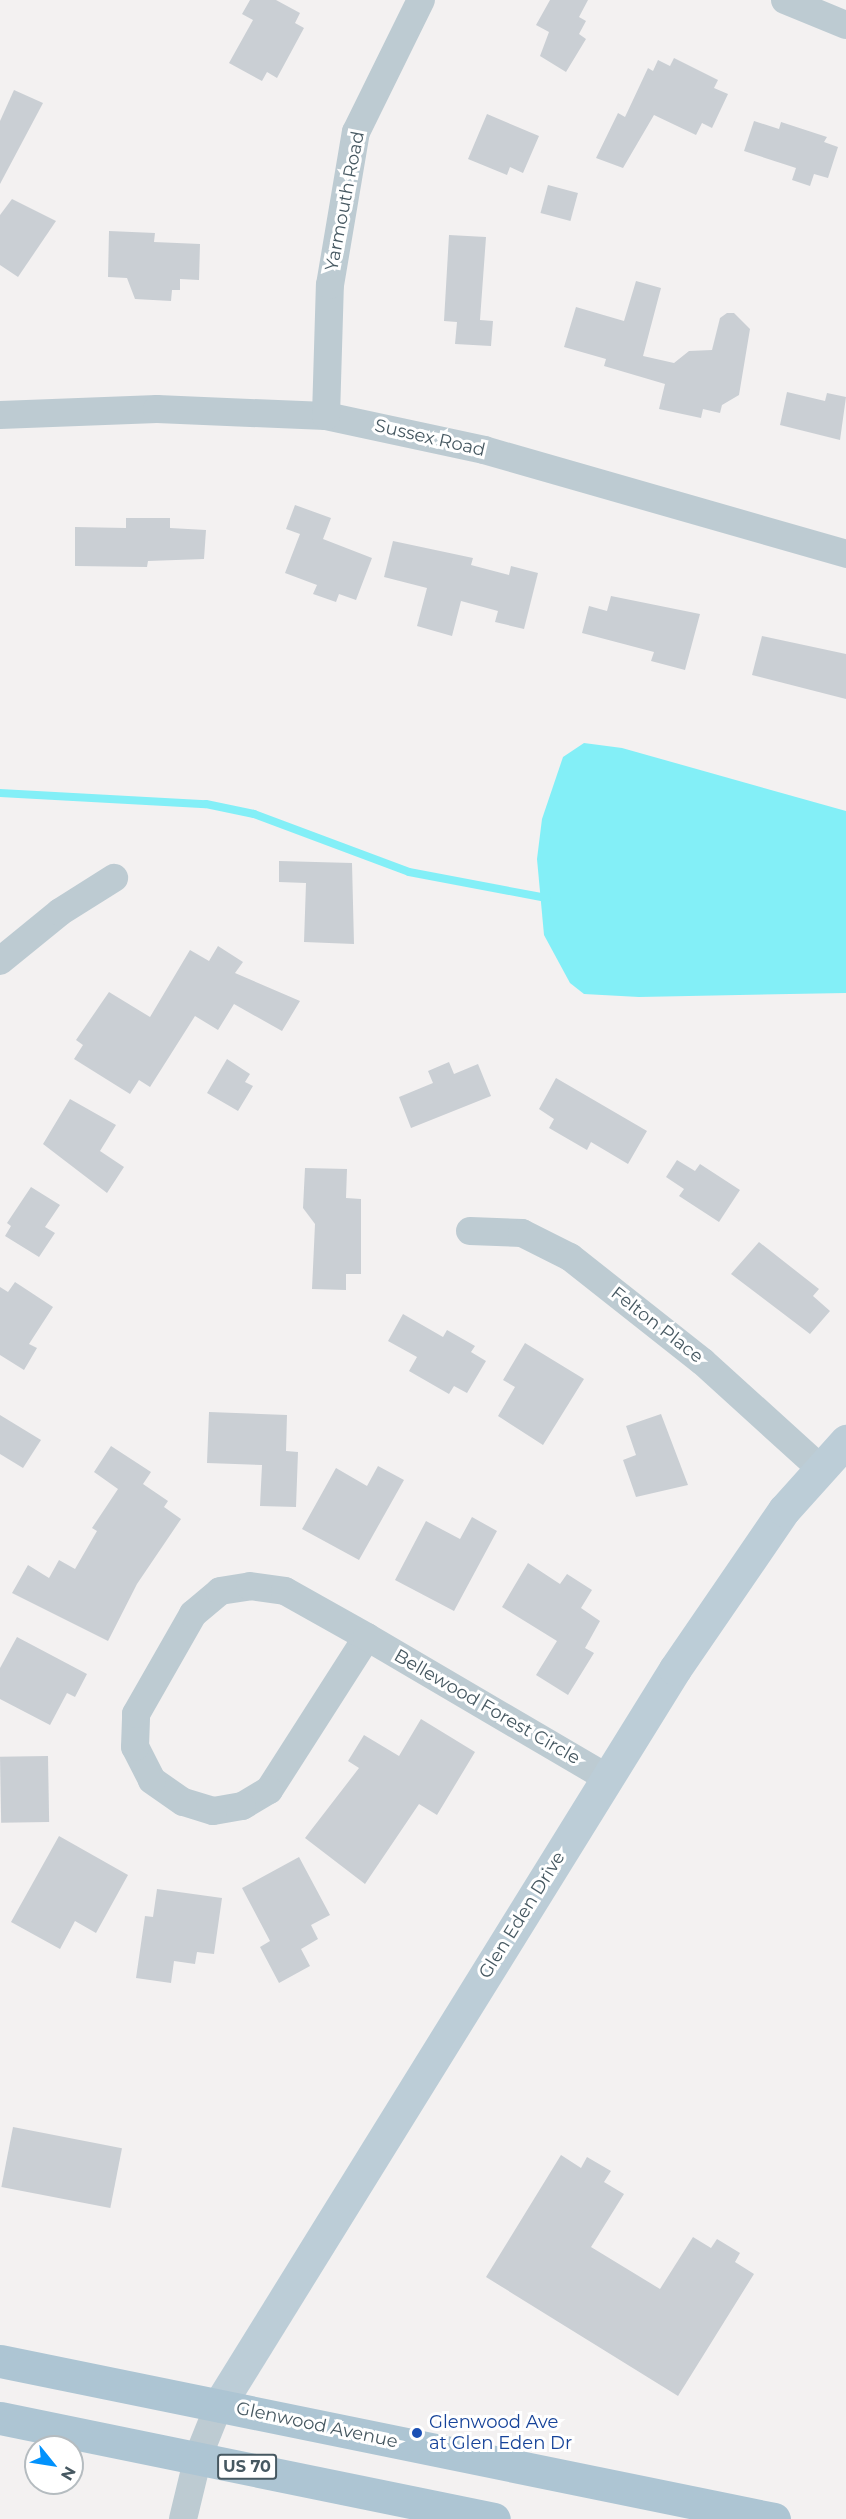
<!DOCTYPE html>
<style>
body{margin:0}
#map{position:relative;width:846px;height:2519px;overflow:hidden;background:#f3f1f1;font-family:Montserrat,sans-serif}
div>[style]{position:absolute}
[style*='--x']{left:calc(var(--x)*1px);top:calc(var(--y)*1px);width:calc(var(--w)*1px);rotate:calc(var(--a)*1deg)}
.water>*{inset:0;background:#83eff7}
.stream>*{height:8px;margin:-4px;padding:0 4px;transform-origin:4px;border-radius:4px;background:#83eff7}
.building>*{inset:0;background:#cacfd4;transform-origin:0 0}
.minor>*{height:28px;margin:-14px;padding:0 14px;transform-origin:14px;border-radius:14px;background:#bdcbd2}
.secondary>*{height:33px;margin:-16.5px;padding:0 16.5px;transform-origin:16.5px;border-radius:16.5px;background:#bccdd7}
.primary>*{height:33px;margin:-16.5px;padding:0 16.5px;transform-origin:16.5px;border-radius:16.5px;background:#adc5d3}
.dots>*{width:16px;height:16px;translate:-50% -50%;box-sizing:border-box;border:3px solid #fff;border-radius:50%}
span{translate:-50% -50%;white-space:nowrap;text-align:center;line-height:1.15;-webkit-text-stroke:6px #fff;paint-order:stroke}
.shield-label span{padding:2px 4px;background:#fff;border:2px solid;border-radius:4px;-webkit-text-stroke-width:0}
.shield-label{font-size:16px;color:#465861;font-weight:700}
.street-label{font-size:18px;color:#465861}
.transit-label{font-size:18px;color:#164399}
.left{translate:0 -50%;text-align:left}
.north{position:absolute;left:24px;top:2435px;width:60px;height:60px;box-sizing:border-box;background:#fff;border:2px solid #b5bcc0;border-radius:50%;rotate:120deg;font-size:16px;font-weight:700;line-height:24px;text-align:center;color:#465861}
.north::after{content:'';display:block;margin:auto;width:21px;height:27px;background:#0292fc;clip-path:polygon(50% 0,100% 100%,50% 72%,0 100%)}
</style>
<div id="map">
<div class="water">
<i style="clip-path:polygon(584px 743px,622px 748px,846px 811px,846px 993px,639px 997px,584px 994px,570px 983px,544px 935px,537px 859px,542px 819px,563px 757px)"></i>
</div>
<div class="stream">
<i style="--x:0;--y:793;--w:206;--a:3.1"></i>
<i style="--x:206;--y:804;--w:49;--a:11.8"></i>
<i style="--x:254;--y:814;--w:165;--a:20.5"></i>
<i style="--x:409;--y:872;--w:140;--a:10.7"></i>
</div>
<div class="building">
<i style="clip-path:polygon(250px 0,276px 0,300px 13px,295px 23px,304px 28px,277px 78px,267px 72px,262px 81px,229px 63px,253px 20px,242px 14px)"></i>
<i style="clip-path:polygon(550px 0,588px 0,579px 17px,586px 21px,579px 34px,586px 39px,566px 72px,540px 56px,549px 32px,536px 25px)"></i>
<i style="clip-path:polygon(674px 58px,718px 80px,714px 88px,728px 94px,712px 128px,702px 123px,696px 135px,654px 115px,623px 168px,596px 158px,618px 113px,625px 117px,648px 68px,653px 71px,658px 60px,670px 66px)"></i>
<i style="clip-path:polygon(14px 90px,43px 103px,0 184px,0 121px)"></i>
<i style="clip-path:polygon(487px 114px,539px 136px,523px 173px,510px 167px,507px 175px,468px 159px)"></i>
<i style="clip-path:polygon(754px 121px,779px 129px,781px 122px,827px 137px,824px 142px,838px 147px,828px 178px,814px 174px,810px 186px,792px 180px,796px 168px,744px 151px)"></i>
<i style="left:548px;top:185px;width:31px;height:29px;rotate:15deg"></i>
<i style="clip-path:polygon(12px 199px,56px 221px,18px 277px,0 265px,0 215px)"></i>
<i style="clip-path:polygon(109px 231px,155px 233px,154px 242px,200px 244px,199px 280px,180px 279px,180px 290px,172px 290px,171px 301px,135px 299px,127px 278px,108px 277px)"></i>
<i style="clip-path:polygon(449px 235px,486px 237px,480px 320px,493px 321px,491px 346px,455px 344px,457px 322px,444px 321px)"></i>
<i style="clip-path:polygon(636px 281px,661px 288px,643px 356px,674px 363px,689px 351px,712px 350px,720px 318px,727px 313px,734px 313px,750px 329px,739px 395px,722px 405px,720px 413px,703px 409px,701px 418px,659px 409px,665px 384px,604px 366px,606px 359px,564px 347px,576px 307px,624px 321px)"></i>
<i style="clip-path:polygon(787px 392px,825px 401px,827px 393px,846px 397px,840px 440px,780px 425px)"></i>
<i style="clip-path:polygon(295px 505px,331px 518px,323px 539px,372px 558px,356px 600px,339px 594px,336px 602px,313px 594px,317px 585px,285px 573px,300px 534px,286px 529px)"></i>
<i style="clip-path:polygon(126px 518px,170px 518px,170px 528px,206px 530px,204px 559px,148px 561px,147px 567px,75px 566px,75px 527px,126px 528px)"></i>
<i style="clip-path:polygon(393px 541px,473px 558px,471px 565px,509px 575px,511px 566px,538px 573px,524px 629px,495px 622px,498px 611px,461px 601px,452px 636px,417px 626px,427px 588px,384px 577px)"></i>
<i style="clip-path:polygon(611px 596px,700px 614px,685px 670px,651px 661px,654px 652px,582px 633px,589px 606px,607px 611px)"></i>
<i style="clip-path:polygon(762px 636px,846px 654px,846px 699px,752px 675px)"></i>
<i style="clip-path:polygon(279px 861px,352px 863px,354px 944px,304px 942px,306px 883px,279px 882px)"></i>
<i style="clip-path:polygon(218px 946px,243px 962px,235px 973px,300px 1001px,282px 1031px,234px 1004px,218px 1030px,195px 1016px,150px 1087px,139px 1080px,130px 1094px,74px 1059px,83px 1045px,76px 1040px,109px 992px,150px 1017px,190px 950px,209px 961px)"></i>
<i style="clip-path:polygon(227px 1059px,250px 1074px,245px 1082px,253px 1086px,238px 1111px,207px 1093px)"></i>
<i style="clip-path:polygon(449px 1062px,454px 1074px,478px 1064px,491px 1096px,411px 1128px,399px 1097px,433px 1083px,428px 1071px)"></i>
<i style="clip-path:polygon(556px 1078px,647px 1131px,628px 1164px,591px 1142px,587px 1150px,549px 1128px,554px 1119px,539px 1109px)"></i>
<i style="clip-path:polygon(70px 1099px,116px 1125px,100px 1151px,124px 1167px,107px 1193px,43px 1144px)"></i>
<i style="clip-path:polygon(677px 1160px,695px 1171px,700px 1164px,740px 1190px,719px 1222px,679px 1196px,684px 1189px,666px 1177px)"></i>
<i style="clip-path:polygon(305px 1168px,347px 1169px,346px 1198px,361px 1199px,361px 1274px,346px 1274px,346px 1290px,312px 1289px,315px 1224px,303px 1208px)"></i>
<i style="clip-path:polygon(31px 1187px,60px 1205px,45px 1227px,55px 1233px,39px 1257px,5px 1236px,11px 1226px,7px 1223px)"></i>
<i style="clip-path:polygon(759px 1242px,819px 1289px,813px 1296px,830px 1311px,810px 1334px,731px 1274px)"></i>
<i style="clip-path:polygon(15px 1282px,53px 1307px,29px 1344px,37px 1348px,24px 1370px,0 1355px,0 1287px,8px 1292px)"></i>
<i style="clip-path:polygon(403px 1314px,443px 1337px,447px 1330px,475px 1346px,471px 1352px,486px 1361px,467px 1393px,454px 1386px,449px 1394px,409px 1371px,417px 1357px,388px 1341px)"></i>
<i style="clip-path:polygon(525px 1343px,584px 1379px,543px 1445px,498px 1416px,515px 1387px,503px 1380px)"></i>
<i style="clip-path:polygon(209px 1412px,287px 1415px,286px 1451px,298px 1452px,296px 1507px,260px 1506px,262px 1465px,207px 1463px)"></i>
<i style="clip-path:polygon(661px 1414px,688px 1485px,636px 1497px,623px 1460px,636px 1455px,626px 1426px)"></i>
<i style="clip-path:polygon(0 1415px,41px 1440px,23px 1468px,0 1454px)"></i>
<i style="clip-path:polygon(111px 1446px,151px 1472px,143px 1484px,168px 1501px,164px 1507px,181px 1519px,137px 1584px,108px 1641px,12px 1593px,28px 1565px,49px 1578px,59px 1560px,75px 1569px,97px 1531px,92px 1528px,118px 1489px,94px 1472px)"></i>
<i style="clip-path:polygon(378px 1466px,404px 1480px,359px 1560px,302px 1529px,336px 1468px,367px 1486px)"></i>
<i style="clip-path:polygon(472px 1517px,497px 1531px,454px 1611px,395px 1580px,426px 1521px,460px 1539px)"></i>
<i style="clip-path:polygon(528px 1563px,560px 1584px,567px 1574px,592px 1590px,581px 1608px,600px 1621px,585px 1648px,594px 1653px,568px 1695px,536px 1675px,557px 1641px,502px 1607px)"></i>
<i style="clip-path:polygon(17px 1637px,87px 1674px,75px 1697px,67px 1693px,50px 1725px,0 1699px,0 1668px)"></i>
<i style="clip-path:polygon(421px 1719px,475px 1752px,437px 1815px,419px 1804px,365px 1884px,305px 1838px,359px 1768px,348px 1761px,364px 1735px,399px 1756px)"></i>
<i style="left:48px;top:1756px;width:66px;height:48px;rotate:89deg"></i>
<i style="clip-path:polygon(59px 1836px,128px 1875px,96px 1933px,75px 1921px,60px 1949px,11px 1922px)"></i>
<i style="clip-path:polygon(299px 1857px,330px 1915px,311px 1925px,318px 1939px,301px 1949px,310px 1966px,279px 1983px,260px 1947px,270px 1941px,242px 1888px)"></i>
<i style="clip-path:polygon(157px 1889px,222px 1898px,214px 1954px,197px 1952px,195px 1964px,174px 1961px,171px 1983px,136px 1978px,145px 1916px,153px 1917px)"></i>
<i style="left:13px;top:2127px;width:111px;height:61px;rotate:11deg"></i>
<i style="clip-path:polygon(561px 2155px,581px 2168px,587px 2157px,611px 2171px,604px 2182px,624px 2194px,591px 2247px,660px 2289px,693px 2237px,711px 2248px,717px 2239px,740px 2253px,735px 2262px,754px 2274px,678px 2396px,486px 2277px)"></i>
</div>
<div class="minor">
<i style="--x:785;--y:0;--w:66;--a:22.3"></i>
<i style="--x:0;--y:415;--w:157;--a:-2.2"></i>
<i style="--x:157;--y:409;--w:169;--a:2.4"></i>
<i style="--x:326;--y:416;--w:162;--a:12.1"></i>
<i style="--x:484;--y:450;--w:377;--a:16"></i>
<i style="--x:326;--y:416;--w:131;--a:-88.3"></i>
<i style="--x:330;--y:285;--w:155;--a:-80.4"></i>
<i style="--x:356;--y:132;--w:147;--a:-63.8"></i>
<i style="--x:0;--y:961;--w:77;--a:-39.2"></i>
<i style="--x:60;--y:912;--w:64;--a:-32.2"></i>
<i style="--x:470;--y:1231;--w:52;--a:2.2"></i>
<i style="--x:522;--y:1233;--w:54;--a:26.6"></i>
<i style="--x:570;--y:1257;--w:169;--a:38.3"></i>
<i style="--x:703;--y:1362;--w:158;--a:42.2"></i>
<i style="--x:367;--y:1637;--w:182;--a:122.6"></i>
<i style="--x:269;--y:1790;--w:31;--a:149"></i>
<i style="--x:242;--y:1806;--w:29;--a:170"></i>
<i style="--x:213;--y:1811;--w:31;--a:-163"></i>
<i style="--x:183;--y:1802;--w:38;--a:-145"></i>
<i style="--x:152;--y:1780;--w:37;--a:-117"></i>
<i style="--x:135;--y:1747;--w:33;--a:-88"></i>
<i style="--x:136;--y:1714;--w:115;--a:-60.3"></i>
<i style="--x:193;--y:1614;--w:35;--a:-40"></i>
<i style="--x:220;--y:1591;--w:30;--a:-9"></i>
<i style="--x:250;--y:1586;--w:35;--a:8"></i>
<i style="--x:285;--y:1591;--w:94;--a:29.3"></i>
<i style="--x:367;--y:1637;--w:278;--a:30.4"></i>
<i style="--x:183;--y:2519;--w:64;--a:-76.4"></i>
<i style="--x:198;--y:2457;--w:56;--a:-68"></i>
</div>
<div class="secondary">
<i style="--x:219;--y:2405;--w:866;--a:-58.22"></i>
<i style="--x:675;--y:1669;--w:193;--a:-55.6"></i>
<i style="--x:784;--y:1510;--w:93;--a:-48.1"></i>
</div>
<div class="primary">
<i style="--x:0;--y:2361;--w:790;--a:11.54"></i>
<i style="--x:0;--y:2418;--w:504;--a:11.56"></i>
</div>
<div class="dots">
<i style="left:417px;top:2433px;background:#1a4fb4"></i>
</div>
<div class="shield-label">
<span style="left:247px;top:2467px">US 70</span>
</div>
<div class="street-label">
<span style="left:345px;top:201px;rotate:-79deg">Yarmouth Road</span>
<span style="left:430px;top:438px;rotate:13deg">Sussex Road</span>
<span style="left:657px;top:1325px;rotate:38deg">Felton Place</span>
<span style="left:487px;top:1707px;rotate:30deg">Bellewood Forest Circle</span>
<span style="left:522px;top:1915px;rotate:-58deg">Glen Eden Drive</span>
<span style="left:317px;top:2425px;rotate:12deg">Glenwood Avenue</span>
</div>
<div class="transit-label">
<span class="left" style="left:429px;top:2433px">Glenwood Ave<br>at Glen Eden Dr</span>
</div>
<div class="north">N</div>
</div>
